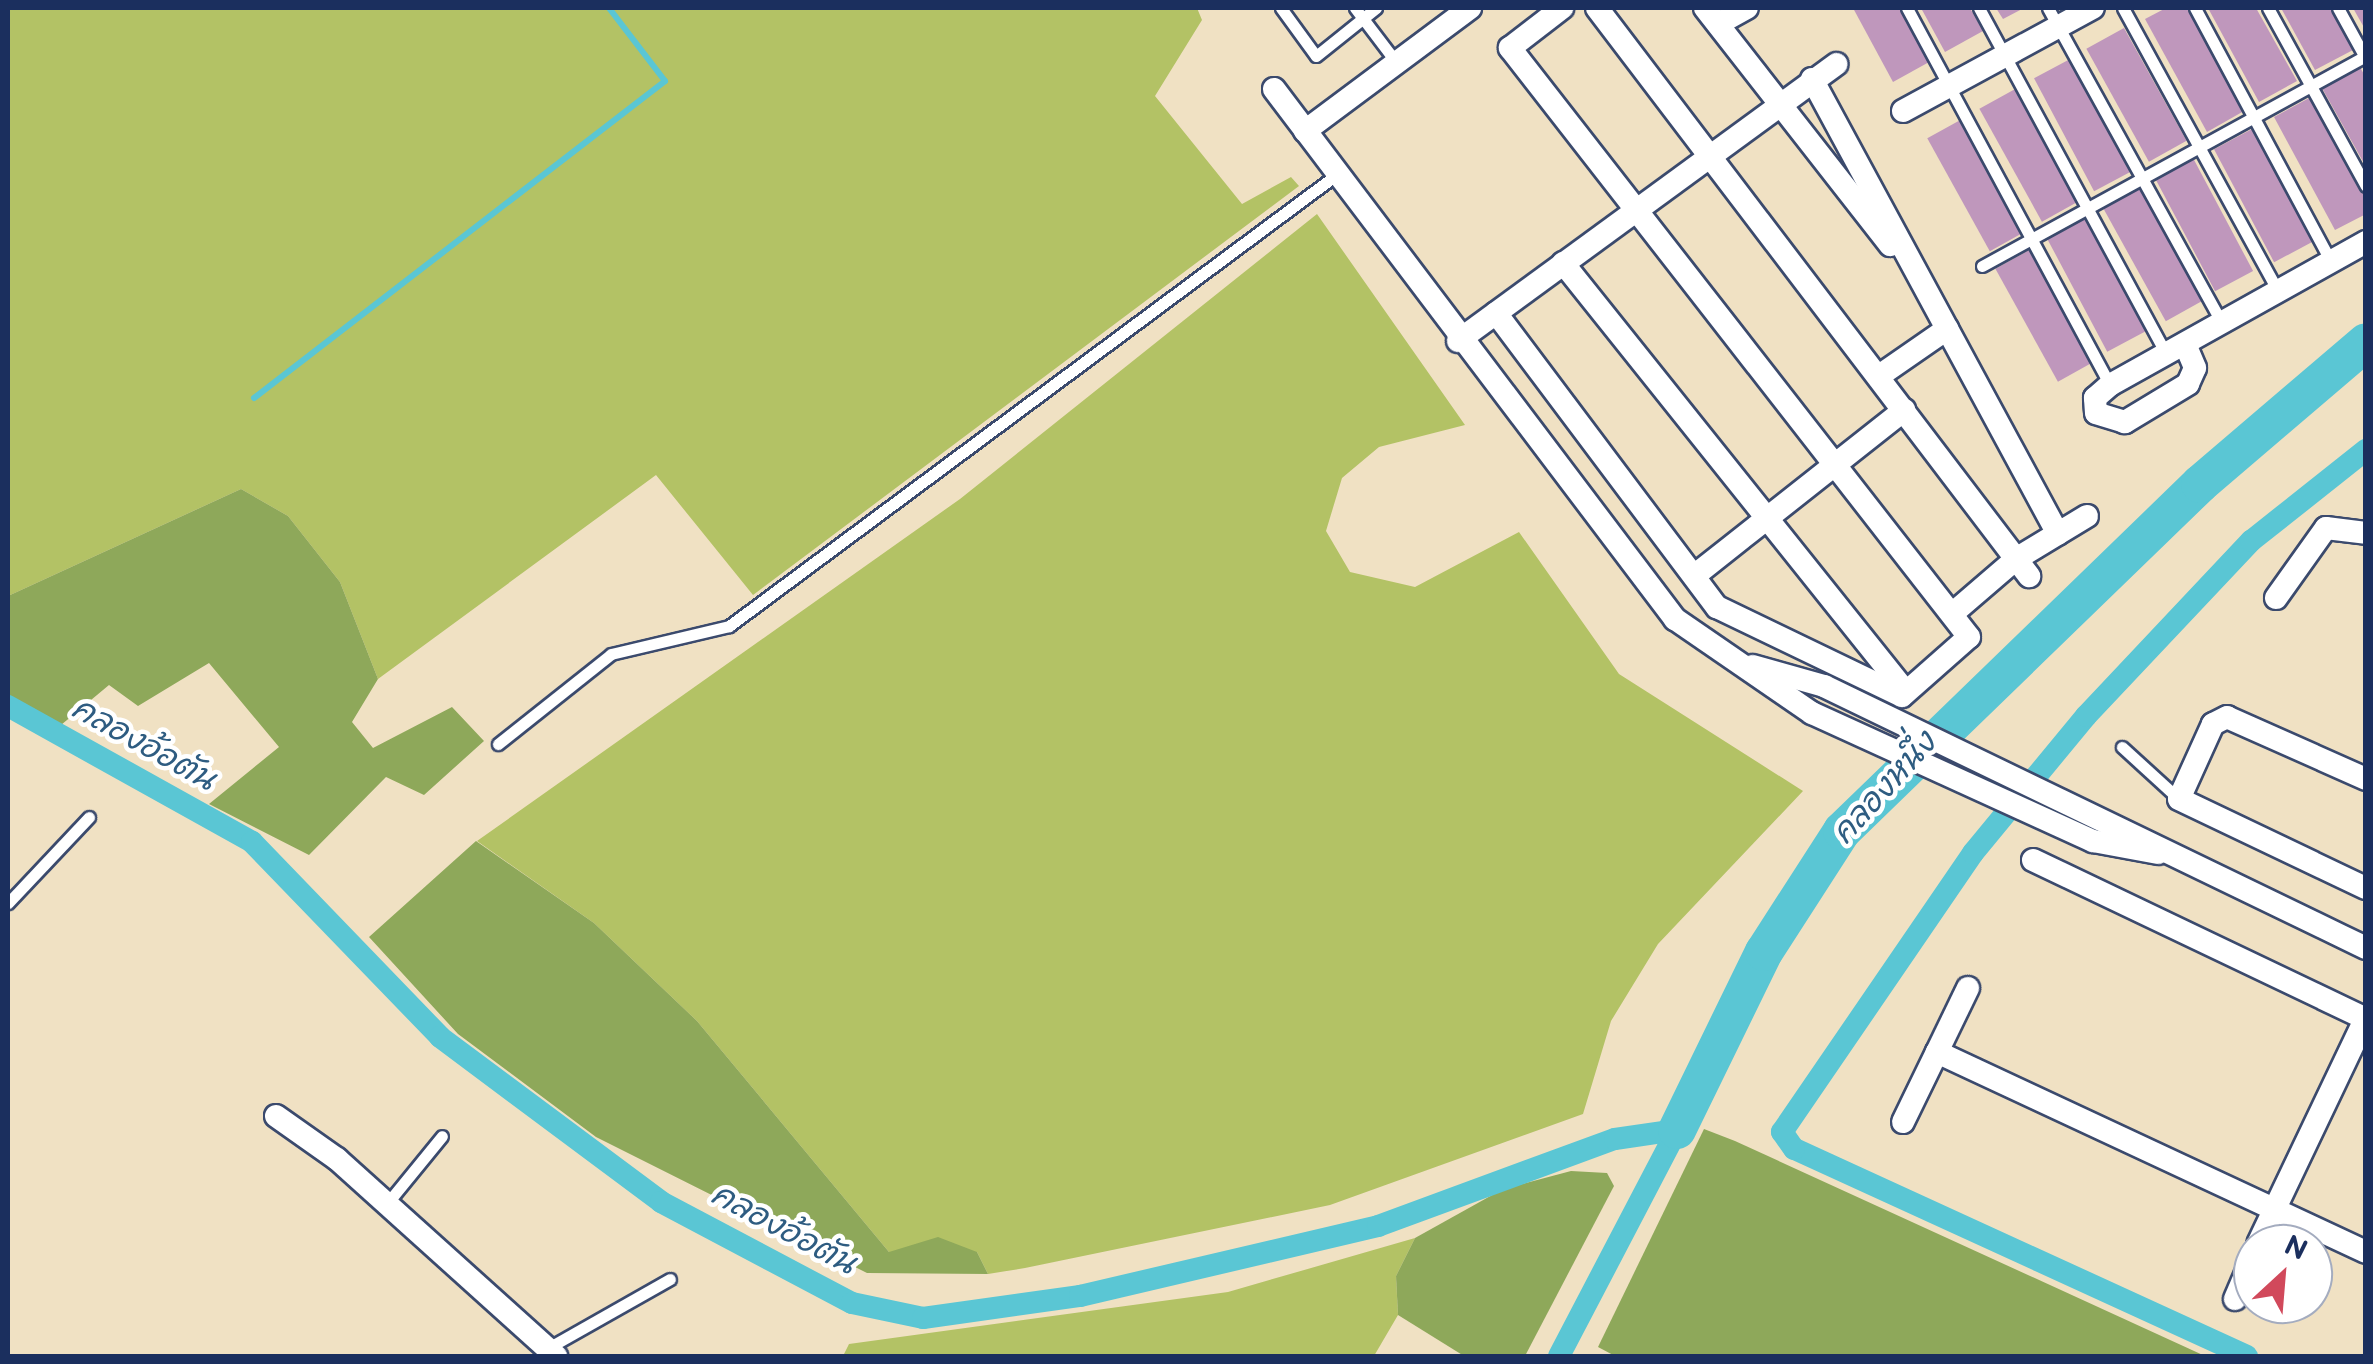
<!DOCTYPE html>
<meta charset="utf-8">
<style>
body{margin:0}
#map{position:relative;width:2373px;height:1364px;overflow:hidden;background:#f0e1c3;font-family:"Balsamiq Sans","Playpen Sans Thai",sans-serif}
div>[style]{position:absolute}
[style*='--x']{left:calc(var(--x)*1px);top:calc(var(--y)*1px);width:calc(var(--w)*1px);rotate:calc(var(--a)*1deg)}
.green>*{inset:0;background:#b3c265}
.forest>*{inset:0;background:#8ea85a}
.stream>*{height:6px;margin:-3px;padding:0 3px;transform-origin:3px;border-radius:3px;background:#5ac6d4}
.canal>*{height:22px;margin:-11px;padding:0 11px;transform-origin:11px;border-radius:11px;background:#5ac6d4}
.river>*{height:38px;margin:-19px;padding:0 19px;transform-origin:19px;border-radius:19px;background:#5ac6d4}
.building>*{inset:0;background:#bf97bc;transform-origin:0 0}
.roads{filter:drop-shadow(2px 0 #3b4a6d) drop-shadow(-2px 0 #3b4a6d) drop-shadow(0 2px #3b4a6d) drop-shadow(0 -2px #3b4a6d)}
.service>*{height:11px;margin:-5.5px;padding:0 5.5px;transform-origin:5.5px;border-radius:5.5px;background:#fff}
.minor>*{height:22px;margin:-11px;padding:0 11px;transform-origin:11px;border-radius:11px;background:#fff}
span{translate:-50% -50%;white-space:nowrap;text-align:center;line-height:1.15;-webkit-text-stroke:9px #fff;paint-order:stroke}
.water-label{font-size:32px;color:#2e5c81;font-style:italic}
.frame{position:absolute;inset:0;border:10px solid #1b2f5e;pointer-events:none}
.north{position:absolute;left:2233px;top:1224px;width:100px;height:100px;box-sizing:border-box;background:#fff;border:2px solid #a4acbf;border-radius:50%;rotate:26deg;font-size:28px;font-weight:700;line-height:40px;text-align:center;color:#1b2f5e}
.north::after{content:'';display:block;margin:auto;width:35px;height:45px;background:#d1495b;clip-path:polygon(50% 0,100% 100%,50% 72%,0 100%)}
</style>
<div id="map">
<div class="green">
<i style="clip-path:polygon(8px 8px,1197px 8px,1202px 20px,1155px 96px,1242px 204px,1291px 177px,1299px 186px,753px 595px,656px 475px,378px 679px,340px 582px,288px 516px,241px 489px,8px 596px)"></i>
<i style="clip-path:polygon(1317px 214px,1465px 425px,1379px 447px,1342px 478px,1326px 531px,1350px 572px,1415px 587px,1519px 532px,1619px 674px,1803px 791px,1658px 944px,1611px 1021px,1583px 1114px,1330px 1205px,1025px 1268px,988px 1274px,977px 1252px,889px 1252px,697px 1021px,594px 923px,477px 841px,960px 499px)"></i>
<i style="clip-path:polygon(1415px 1238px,1396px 1276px,1398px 1315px,1374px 1356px,843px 1356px,849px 1344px,1228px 1292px)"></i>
</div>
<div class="forest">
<i style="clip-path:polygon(241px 489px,288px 516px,340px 582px,378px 679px,352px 722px,373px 748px,452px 707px,484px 741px,424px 795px,386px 777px,309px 855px,209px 804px,279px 747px,209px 663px,138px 706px,109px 685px,61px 725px,8px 695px,8px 596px)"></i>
<i style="clip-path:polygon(476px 841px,594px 923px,697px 1021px,889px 1252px,938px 1237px,977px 1252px,988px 1274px,867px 1273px,596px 1137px,458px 1034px,369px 937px)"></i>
<i style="clip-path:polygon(1704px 1129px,1735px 1141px,2205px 1356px,1615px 1356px,1598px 1347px)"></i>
<i style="clip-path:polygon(1571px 1171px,1607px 1173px,1614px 1186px,1525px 1356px,1464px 1356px,1398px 1315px,1396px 1276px,1415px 1238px,1503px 1189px)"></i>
</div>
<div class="stream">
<i style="--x:254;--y:398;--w:519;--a:-37.64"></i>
<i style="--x:665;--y:81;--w:92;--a:-127.5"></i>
</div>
<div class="canal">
<i style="--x:8;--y:706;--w:279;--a:29.1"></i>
<i style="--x:252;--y:842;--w:271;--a:46"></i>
<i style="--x:440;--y:1037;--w:276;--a:36.7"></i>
<i style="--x:661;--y:1202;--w:216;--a:27.9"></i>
<i style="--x:852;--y:1303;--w:73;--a:11.9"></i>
<i style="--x:923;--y:1318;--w:159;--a:-8"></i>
<i style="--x:1080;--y:1296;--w:306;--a:-13.2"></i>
<i style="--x:1378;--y:1226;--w:252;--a:-20.2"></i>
<i style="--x:1615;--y:1139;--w:63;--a:-8.3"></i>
<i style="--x:1559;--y:1356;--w:255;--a:-62.4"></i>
<i style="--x:2247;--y:1356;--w:498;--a:-155.4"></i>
<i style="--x:1794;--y:1149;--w:21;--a:-125"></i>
<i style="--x:1782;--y:1132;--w:338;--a:-55.6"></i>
<i style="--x:1973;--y:853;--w:178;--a:-50.5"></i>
<i style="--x:2086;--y:716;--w:241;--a:-46.7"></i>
<i style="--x:2251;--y:541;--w:147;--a:-38.4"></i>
</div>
<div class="river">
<i style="--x:1677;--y:1130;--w:198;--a:-64"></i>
<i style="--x:1764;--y:952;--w:144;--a:-57.2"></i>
<i style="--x:1842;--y:831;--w:499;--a:-44.1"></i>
<i style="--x:2200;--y:484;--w:218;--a:-40.5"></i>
</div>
<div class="building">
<i style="clip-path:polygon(1853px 8px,1902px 8px,1931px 61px,1893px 82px)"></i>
<i style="clip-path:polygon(1921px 8px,1970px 8px,1983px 31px,1945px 52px)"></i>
<i style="clip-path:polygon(1996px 8px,2024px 8px,2003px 19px)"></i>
<i style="clip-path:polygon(2166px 8px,2188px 8px,2244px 111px,2207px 132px,2145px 19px)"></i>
<i style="clip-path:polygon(2208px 8px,2256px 8px,2297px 81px,2259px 102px)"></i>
<i style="clip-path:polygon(2281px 8px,2330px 8px,2353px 50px,2315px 70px)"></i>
<i style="clip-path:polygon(2353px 8px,2366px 8px,2366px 31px)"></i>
<i style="left:2124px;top:28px;width:129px;height:43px;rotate:61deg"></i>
<i style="left:2072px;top:58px;width:128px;height:43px;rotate:62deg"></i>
<i style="clip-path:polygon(2360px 67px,2366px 78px,2366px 167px,2322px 88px)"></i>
<i style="left:2017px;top:88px;width:129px;height:43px;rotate:61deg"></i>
<i style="clip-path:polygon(2311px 97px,2366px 196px,2366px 214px,2335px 230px,2274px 117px)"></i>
<i style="left:1964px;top:118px;width:129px;height:42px;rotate:61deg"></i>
<i style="left:2252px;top:129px;width:128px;height:43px;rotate:62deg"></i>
<i style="left:2193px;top:158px;width:128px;height:43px;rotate:62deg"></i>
<i style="left:2140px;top:188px;width:129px;height:42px;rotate:61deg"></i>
<i style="left:2086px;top:218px;width:128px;height:44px;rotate:62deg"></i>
<i style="left:2033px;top:248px;width:129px;height:43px;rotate:61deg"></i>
</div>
<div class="roads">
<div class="service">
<i style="--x:1281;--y:8;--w:59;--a:53.9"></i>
<i style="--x:1316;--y:56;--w:77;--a:-38.7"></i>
<i style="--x:1355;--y:8;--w:68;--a:52.8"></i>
<i style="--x:1907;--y:8;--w:428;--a:61.7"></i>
<i style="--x:1979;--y:8;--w:395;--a:61.6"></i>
<i style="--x:2048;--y:8;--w:360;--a:61.1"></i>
<i style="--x:2123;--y:8;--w:323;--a:61.3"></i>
<i style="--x:2195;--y:8;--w:288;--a:61.8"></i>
<i style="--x:2268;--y:8;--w:203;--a:61.2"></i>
<i style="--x:2338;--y:8;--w:58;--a:61.2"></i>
<i style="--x:1982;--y:266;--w:438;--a:-28.7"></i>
<i style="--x:498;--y:744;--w:144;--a:-38.5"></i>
<i style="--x:611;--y:654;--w:121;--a:-13.3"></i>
<i style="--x:729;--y:626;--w:756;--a:-36.61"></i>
<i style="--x:2122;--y:747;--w:77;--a:42.4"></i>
<i style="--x:8;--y:903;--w:118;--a:-46.7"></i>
<i style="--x:385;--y:1206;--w:90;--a:-50.8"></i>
<i style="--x:548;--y:1348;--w:140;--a:-29.5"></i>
</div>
<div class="minor">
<i style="--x:1597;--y:8;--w:714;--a:52.74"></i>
<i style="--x:1705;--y:8;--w:301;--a:52"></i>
<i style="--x:1718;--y:24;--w:33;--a:-29"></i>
<i style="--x:1812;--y:79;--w:517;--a:61.6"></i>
<i style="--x:1274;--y:89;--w:665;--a:52.89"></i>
<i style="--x:1675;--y:619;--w:166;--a:34.5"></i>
<i style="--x:1812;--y:713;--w:309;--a:24.5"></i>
<i style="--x:2093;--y:841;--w:66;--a:10.5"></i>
<i style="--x:1903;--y:111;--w:216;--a:-28.5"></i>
<i style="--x:1305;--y:131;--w:206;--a:-36.7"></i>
<i style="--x:1563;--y:263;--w:549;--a:51.36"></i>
<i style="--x:1496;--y:313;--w:368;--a:53.1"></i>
<i style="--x:1717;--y:607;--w:205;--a:25.7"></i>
<i style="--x:1902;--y:696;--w:89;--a:-41.4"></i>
<i style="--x:1969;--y:637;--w:747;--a:-127.93"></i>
<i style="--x:1510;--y:48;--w:66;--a:-37.6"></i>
<i style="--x:1458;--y:341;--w:469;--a:-36.2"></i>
<i style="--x:2185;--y:344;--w:26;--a:67"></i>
<i style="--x:2195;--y:368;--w:17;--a:114"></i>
<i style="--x:2188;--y:384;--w:74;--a:148.9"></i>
<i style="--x:2125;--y:422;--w:30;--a:-163"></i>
<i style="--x:2096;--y:413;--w:15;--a:-94"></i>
<i style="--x:2095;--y:398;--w:20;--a:-41"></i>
<i style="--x:2110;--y:385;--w:293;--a:-29.2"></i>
<i style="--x:1879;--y:376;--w:83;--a:-34.7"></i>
<i style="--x:1694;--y:576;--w:268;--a:-38.3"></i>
<i style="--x:2276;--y:598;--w:86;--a:-54.5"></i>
<i style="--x:2326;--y:528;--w:40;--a:7.1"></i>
<i style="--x:1952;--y:614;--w:84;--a:-40.7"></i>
<i style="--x:2016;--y:559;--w:83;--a:-31.2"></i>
<i style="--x:1753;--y:666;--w:74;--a:15.7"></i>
<i style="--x:1824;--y:686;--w:602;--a:25.8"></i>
<i style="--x:2366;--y:779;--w:152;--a:-156"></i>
<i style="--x:2227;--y:717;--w:16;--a:153"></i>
<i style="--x:2213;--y:724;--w:82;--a:114.4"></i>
<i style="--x:2179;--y:799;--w:207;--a:25.5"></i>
<i style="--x:2033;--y:860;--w:369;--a:25.5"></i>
<i style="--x:1968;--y:988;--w:71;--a:115.8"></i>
<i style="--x:1937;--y:1052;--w:473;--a:25"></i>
<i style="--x:276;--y:1116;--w:75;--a:35.2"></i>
<i style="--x:337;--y:1159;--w:295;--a:42"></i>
<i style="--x:1903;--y:1122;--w:78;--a:-64.1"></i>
<i style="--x:2258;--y:1244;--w:250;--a:-64.5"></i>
<i style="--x:2235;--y:1299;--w:46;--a:-66.8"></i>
</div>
</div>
<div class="water-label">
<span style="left:143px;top:745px;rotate:29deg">คลองอ้อตัน</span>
<span style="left:1885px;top:789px;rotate:-48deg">คลองหนึ่ง</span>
<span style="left:783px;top:1230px;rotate:28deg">คลองอ้อตัน</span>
</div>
<div class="frame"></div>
<div class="north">N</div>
</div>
